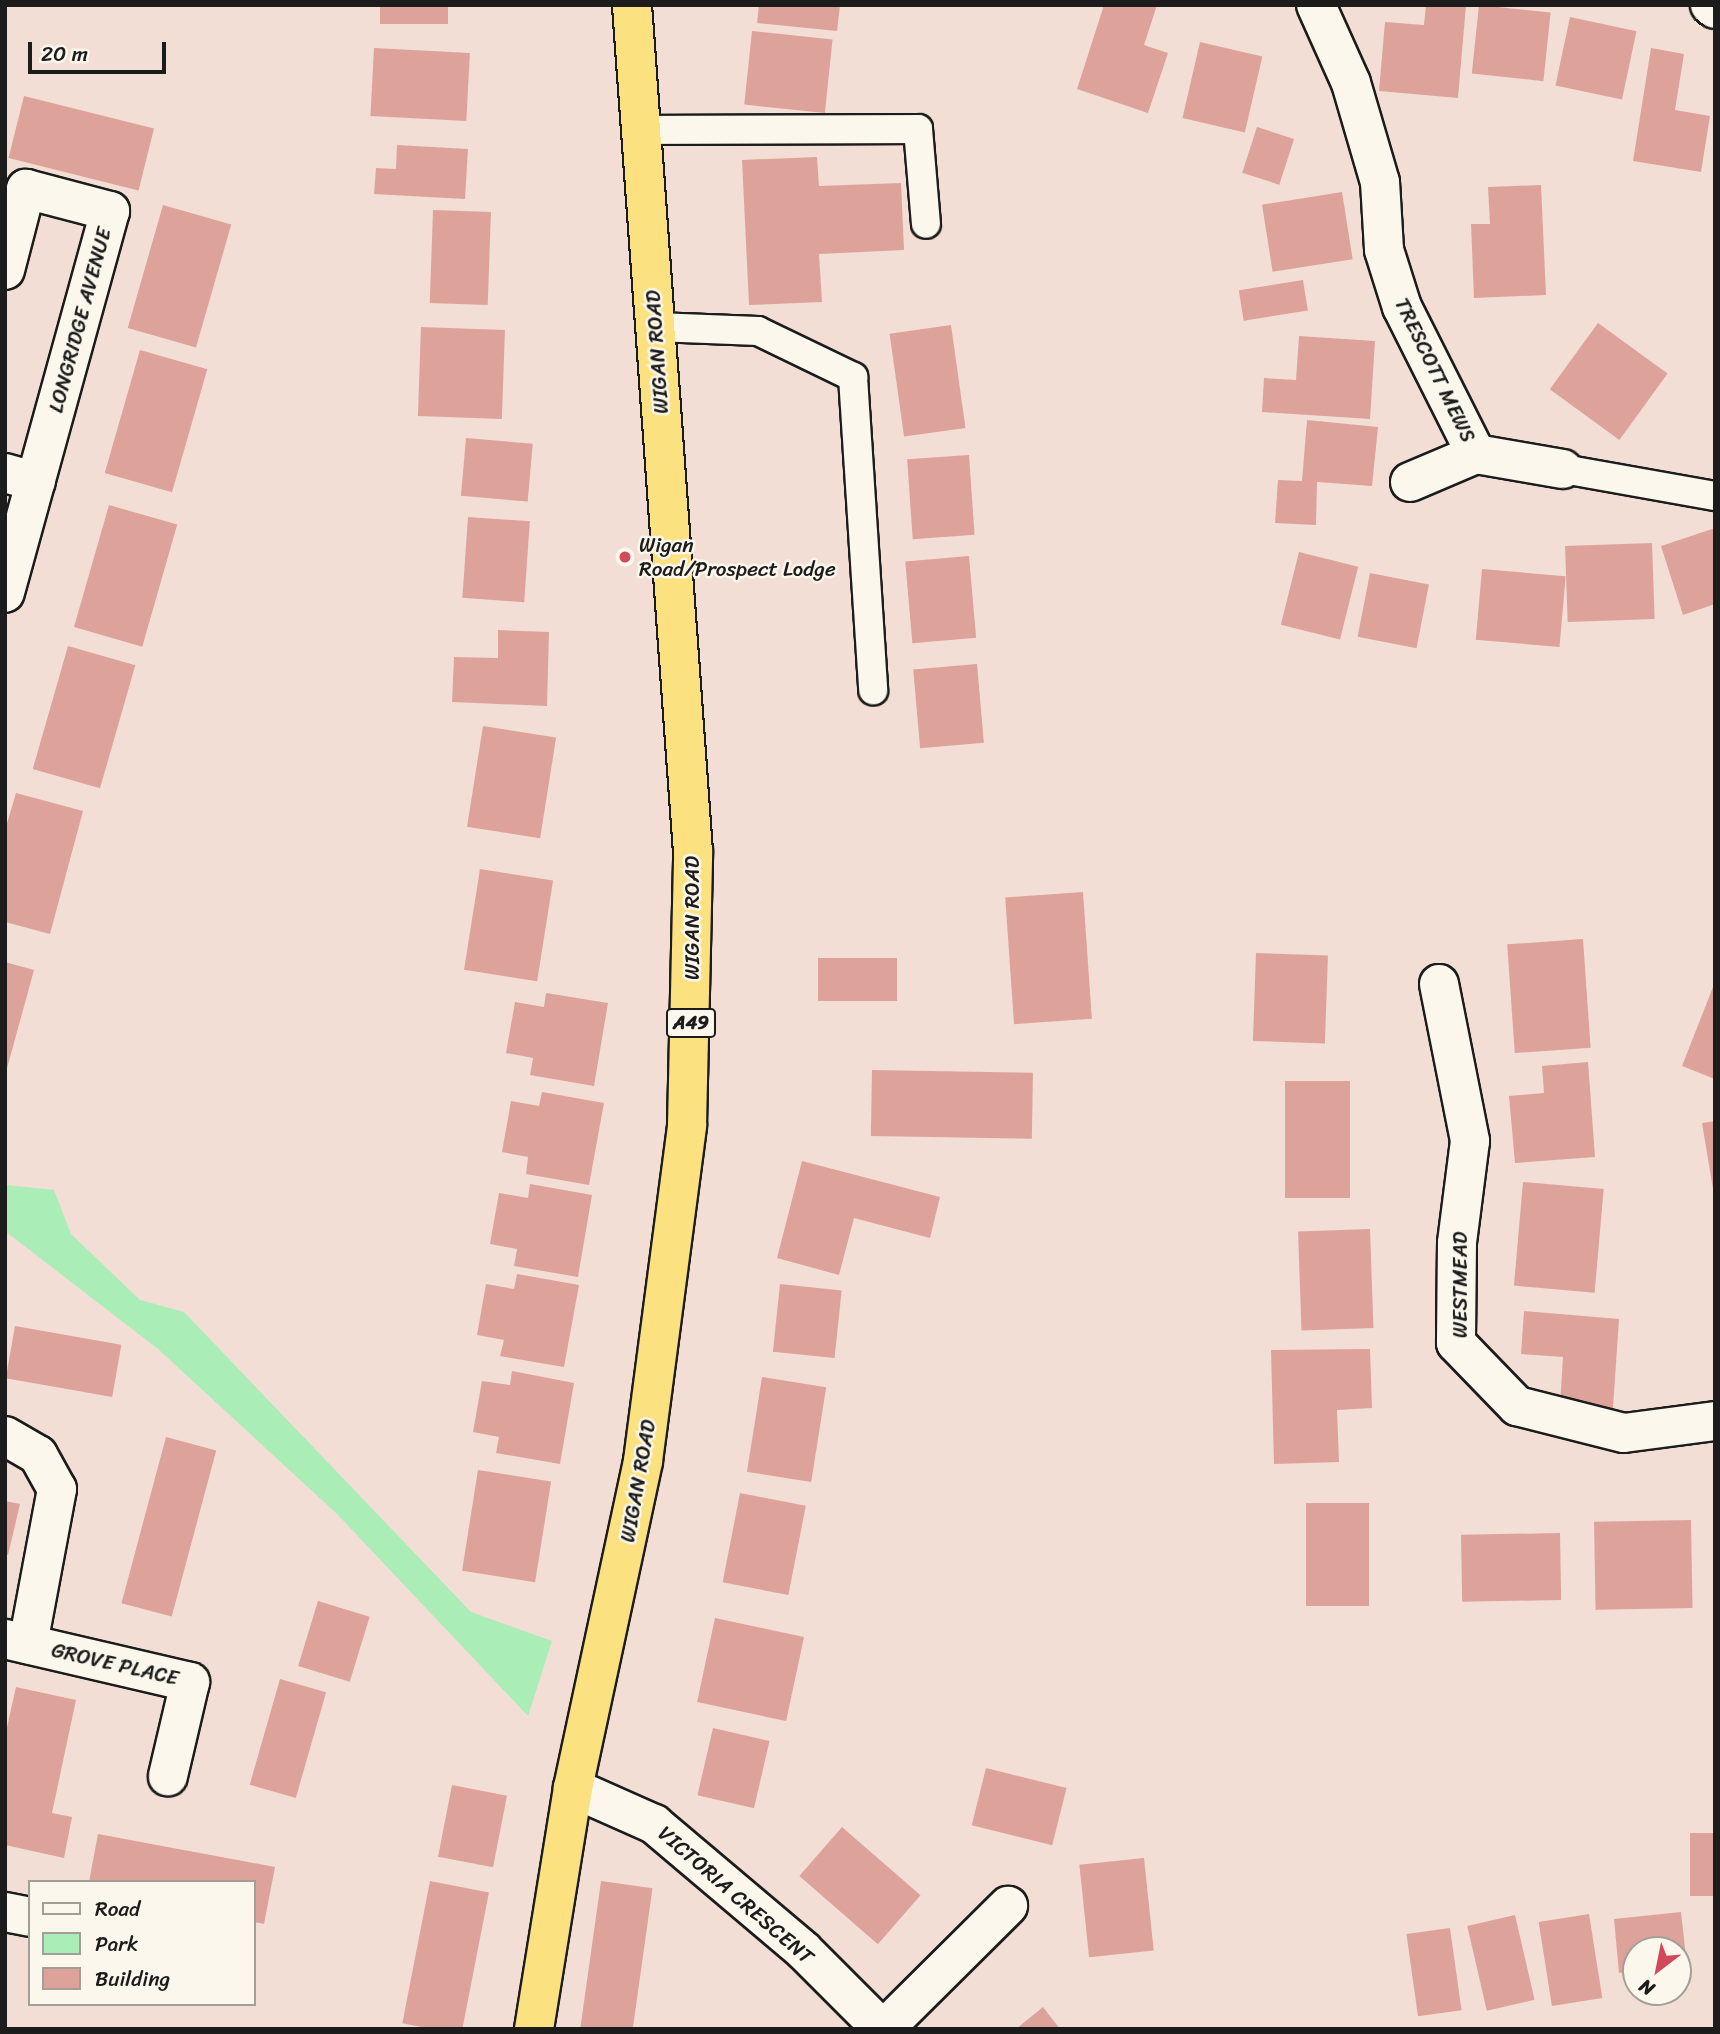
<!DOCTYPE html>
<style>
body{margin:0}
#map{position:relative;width:1720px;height:2034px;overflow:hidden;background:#f2ded4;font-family:Sriracha,sans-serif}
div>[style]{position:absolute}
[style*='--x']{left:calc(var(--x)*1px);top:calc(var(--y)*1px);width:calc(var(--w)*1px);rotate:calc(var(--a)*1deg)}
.green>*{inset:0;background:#abedb6}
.building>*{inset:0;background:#dda39b;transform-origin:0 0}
.roads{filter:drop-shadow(2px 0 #1c1c1c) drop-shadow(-2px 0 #1c1c1c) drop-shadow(0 2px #1c1c1c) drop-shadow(0 -2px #1c1c1c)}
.lane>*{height:28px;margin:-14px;padding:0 14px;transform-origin:14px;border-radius:14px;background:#fbf7ec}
.street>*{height:38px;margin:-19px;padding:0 19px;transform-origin:19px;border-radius:19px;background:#fbf7ec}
.highway>*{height:38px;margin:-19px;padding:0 19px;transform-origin:19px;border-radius:19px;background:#fbe180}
.dots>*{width:19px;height:19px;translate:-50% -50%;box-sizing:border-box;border:4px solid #fbf7ec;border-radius:50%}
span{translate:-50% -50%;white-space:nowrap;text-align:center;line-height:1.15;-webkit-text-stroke:5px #fbf7ec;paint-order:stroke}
.shield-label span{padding:2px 5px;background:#fbf7ec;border:2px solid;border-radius:5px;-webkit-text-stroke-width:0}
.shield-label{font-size:19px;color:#1c1c1c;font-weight:700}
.street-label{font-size:21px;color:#1c1c1c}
.poi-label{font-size:21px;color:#1c1c1c}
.left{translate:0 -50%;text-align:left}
.frame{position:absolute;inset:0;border:7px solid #1c1c1c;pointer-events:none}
.legend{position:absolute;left:28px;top:1880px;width:228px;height:126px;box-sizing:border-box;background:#fbf7ec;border:2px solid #a29f99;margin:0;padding:9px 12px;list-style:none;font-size:21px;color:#1c1c1c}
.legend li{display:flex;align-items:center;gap:14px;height:35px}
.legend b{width:35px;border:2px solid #a29f99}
.north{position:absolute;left:1622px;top:1936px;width:70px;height:70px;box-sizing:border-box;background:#fbf7ec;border:2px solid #a29f99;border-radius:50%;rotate:212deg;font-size:19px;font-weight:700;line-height:28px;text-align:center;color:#1c1c1c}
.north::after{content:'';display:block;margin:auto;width:24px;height:32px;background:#d1495b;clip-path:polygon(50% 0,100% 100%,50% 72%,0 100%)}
.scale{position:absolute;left:28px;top:42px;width:138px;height:32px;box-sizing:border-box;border:4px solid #1c1c1c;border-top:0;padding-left:9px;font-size:21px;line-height:24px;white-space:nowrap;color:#1c1c1c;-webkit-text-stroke:5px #fbf7ec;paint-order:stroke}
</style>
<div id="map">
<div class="green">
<i style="clip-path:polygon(5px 1185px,54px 1190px,71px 1234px,140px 1300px,184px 1312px,471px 1612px,552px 1641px,528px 1716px,337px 1514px,158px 1349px,5px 1231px)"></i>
</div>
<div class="building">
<i style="left:380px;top:5px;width:68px;height:19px"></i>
<i style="clip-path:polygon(759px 5px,840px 5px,837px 31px,757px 23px)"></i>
<i style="clip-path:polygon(1104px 5px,1157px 5px,1144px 45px,1168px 53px,1148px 113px,1077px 89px)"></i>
<i style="clip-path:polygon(1426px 5px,1466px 5px,1458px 98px,1379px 91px,1385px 22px,1424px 25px)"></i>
<i style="left:1479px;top:5px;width:72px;height:69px;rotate:6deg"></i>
<i style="left:1570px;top:17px;width:68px;height:70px;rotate:12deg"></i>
<i style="left:752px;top:31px;width:81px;height:74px;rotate:6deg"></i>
<i style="left:1200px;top:42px;width:64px;height:78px;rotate:13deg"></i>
<i style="left:374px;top:48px;width:96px;height:68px;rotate:3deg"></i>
<i style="clip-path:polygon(1651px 48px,1684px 54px,1675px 110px,1710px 116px,1701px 172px,1633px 161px)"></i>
<i style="left:24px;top:96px;width:134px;height:64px;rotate:14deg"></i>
<i style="left:1257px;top:127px;width:39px;height:48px;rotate:18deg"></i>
<i style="clip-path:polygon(397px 145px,468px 149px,465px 199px,374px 194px,376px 168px,396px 169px)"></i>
<i style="clip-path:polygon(817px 157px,819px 186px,901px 183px,904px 250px,819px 254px,822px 302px,749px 305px,742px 160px)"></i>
<i style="clip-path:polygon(1541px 185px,1546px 295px,1474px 298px,1471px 224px,1490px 224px,1488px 187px)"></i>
<i style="left:1342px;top:192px;width:68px;height:81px;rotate:81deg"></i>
<i style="left:163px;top:205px;width:71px;height:128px;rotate:16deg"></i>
<i style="left:433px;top:210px;width:58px;height:93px;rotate:2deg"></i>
<i style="left:1303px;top:280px;width:31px;height:65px;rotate:81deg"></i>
<i style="left:1598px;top:323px;width:86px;height:82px;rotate:36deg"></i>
<i style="left:951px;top:325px;width:104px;height:62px;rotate:82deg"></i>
<i style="left:421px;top:327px;width:84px;height:89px;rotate:2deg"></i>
<i style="clip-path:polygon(1299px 336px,1375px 341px,1370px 419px,1262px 412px,1264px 378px,1296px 380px)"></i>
<i style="left:140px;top:350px;width:70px;height:128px;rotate:16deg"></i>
<i style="clip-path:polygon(1307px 420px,1378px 427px,1372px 486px,1317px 482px,1316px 525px,1275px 523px,1278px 480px,1302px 481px)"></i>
<i style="left:466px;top:438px;width:67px;height:58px;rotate:5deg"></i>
<i style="left:969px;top:455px;width:80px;height:62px;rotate:86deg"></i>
<i style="left:109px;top:505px;width:71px;height:127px;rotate:16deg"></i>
<i style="left:468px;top:517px;width:62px;height:81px;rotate:4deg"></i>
<i style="clip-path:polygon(1715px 528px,1715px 604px,1683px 615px,1661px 546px)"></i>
<i style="left:1652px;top:543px;width:76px;height:87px;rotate:88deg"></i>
<i style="left:1299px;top:552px;width:61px;height:75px;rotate:14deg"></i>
<i style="left:969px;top:556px;width:82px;height:64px;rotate:85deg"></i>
<i style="left:1482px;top:569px;width:84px;height:71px;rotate:5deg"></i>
<i style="left:1370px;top:573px;width:60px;height:65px;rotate:11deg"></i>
<i style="clip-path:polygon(498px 630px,549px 632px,547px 706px,452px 702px,454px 657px,498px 658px)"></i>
<i style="left:68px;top:646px;width:70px;height:128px;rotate:16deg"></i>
<i style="left:977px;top:664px;width:79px;height:64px;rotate:85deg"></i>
<i style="left:483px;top:726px;width:74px;height:102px;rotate:9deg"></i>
<i style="clip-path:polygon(16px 793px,83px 811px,50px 934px,5px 922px,5px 830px)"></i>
<i style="left:480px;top:869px;width:74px;height:102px;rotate:9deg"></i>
<i style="left:1083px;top:892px;width:127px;height:78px;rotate:86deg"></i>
<i style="left:1583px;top:939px;width:109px;height:76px;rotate:86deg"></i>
<i style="left:1256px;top:953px;width:72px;height:88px;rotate:2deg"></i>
<i style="left:897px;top:958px;width:43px;height:79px;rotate:90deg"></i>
<i style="clip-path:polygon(5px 962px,34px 970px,6px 1072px,5px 1072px)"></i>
<i style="clip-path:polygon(1715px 982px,1715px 1079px,1682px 1066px)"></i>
<i style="clip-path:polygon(546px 993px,608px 1003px,594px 1086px,530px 1075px,533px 1058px,506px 1053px,515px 1002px,544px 1007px)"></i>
<i style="clip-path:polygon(1588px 1062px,1595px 1157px,1515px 1163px,1509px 1096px,1544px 1093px,1542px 1066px)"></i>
<i style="left:872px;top:1070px;width:161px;height:66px;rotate:1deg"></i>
<i style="left:1350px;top:1081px;width:117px;height:65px;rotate:90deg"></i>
<i style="clip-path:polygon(542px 1092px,604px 1103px,589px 1185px,526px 1174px,528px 1157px,502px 1152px,511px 1101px,539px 1106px)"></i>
<i style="clip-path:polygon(1715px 1121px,1715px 1189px,1713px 1189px,1702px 1123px)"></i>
<i style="clip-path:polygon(802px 1161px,940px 1197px,930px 1238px,854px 1218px,839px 1275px,777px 1258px)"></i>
<i style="left:1523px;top:1182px;width:81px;height:104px;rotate:5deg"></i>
<i style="clip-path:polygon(530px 1184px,592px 1195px,578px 1277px,514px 1266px,517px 1249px,490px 1244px,499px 1193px,528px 1198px)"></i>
<i style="left:1370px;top:1229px;width:99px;height:72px;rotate:88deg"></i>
<i style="clip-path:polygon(517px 1274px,579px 1285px,564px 1367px,500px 1356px,504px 1340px,477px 1335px,486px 1284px,514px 1289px)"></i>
<i style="left:780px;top:1284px;width:62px;height:68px;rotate:6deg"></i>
<i style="clip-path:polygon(1524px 1311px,1619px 1319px,1613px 1408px,1560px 1405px,1563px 1357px,1521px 1354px)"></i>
<i style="left:15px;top:1326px;width:108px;height:53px;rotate:10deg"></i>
<i style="clip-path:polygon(1370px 1349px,1372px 1408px,1337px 1410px,1339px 1462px,1274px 1464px,1271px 1350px)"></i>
<i style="clip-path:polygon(512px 1371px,574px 1383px,560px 1464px,496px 1453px,499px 1437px,473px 1432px,482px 1381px,510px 1385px)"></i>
<i style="left:762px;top:1377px;width:65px;height:96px;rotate:9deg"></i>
<i style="left:166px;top:1437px;width:52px;height:172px;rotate:15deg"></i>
<i style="left:478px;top:1470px;width:74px;height:102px;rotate:9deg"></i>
<i style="left:740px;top:1493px;width:67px;height:91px;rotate:11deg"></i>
<i style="clip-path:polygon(5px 1501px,20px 1504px,8px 1555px,5px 1554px)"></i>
<i style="left:1306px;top:1503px;width:63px;height:103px"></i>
<i style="left:1691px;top:1520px;width:88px;height:97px;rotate:89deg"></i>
<i style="left:1560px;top:1533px;width:67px;height:99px;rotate:89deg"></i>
<i style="left:318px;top:1601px;width:54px;height:68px;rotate:17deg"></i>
<i style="left:715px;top:1618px;width:91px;height:86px;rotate:12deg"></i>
<i style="left:280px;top:1679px;width:48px;height:110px;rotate:16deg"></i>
<i style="clip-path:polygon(16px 1687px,76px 1700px,52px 1813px,72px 1817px,64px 1858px,5px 1845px,5px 1736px)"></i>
<i style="left:713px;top:1728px;width:58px;height:69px;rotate:13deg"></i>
<i style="left:986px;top:1768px;width:83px;height:59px;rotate:14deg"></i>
<i style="left:452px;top:1785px;width:56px;height:73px;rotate:11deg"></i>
<i style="left:842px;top:1827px;width:104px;height:65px;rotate:41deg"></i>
<i style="left:1715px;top:1833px;width:63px;height:25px;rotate:90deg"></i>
<i style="clip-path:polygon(98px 1834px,275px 1867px,264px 1924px,254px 1922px,254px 1882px,89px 1882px)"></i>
<i style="left:1144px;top:1858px;width:93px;height:65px;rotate:84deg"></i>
<i style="left:430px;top:1881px;width:60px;height:145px;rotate:11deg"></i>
<i style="left:601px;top:1881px;width:52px;height:149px;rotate:8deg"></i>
<i style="clip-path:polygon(1681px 1912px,1687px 1966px,1678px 1967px,1678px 1950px,1636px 1950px,1636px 1971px,1619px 1973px,1614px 1919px)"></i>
<i style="left:1589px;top:1914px;width:85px;height:51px;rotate:81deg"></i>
<i style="left:1515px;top:1915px;width:87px;height:49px;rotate:77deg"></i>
<i style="left:1450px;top:1928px;width:83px;height:44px;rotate:82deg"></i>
<i style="clip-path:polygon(1043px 2007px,1060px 2029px,1016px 2029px)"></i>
</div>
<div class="roads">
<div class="lane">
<i style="--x:640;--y:130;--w:278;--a:-0.2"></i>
<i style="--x:918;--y:129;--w:95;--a:85.2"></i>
<i style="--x:656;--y:327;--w:102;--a:2.2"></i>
<i style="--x:758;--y:331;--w:106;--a:25.8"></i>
<i style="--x:853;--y:377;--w:314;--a:86.3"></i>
<i style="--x:1563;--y:469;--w:154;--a:10.1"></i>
</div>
<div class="street">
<i style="--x:1316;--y:5;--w:85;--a:65.8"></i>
<i style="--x:1351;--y:83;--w:103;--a:73.7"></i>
<i style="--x:1380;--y:182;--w:68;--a:86.6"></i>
<i style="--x:1384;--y:250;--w:60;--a:72.5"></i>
<i style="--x:1402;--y:307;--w:165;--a:63.3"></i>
<i style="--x:1710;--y:5;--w:6;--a:39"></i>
<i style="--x:5;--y:270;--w:84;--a:-75.5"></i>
<i style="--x:26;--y:189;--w:87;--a:14.7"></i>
<i style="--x:110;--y:211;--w:396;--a:105.4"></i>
<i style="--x:5;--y:473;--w:32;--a:16"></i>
<i style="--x:1410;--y:482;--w:72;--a:-23"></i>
<i style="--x:1476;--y:454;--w:88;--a:9.8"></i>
<i style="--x:1439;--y:984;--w:160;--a:78.8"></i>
<i style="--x:1470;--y:1141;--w:103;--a:97.3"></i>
<i style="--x:1457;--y:1243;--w:100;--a:90.6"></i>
<i style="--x:1456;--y:1343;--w:88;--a:45.9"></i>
<i style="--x:1517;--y:1406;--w:110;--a:14.2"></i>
<i style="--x:1624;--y:1433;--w:92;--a:-7.5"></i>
<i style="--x:5;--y:1436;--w:38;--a:30"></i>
<i style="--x:38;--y:1455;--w:39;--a:61"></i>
<i style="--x:57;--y:1489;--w:158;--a:100.6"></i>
<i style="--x:5;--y:1639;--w:190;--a:13.1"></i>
<i style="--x:190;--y:1682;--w:97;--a:103.2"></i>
<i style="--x:573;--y:1788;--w:89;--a:24"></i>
<i style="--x:654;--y:1824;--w:195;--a:40.2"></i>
<i style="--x:803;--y:1950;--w:112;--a:45"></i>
<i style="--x:5;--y:1912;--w:25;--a:11"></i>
<i style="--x:884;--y:2029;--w:175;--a:-44.8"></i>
</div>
<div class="highway">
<i style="--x:534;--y:2029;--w:244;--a:-80.8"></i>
<i style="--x:573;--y:1788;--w:334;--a:-77.9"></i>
<i style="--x:643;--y:1461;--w:339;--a:-82.5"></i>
<i style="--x:687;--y:1125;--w:273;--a:-88.7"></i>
<i style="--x:693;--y:852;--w:849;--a:-94.12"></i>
</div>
</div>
<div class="dots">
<i style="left:625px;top:557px;background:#d1495b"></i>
</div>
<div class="shield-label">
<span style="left:691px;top:1023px">A49</span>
</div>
<div class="street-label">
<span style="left:80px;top:320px;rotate:-75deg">LONGRIDGE AVENUE</span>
<span style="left:657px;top:352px;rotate:-94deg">WIGAN ROAD</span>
<span style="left:1435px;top:370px;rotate:64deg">TRESCOTT MEWS</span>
<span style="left:692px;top:918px;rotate:-90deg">WIGAN ROAD</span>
<span style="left:1460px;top:1285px;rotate:-90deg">WESTMEAD</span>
<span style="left:638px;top:1481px;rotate:-80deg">WIGAN ROAD</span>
<span style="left:115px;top:1664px;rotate:13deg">GROVE PLACE</span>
<span style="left:736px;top:1895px;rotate:41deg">VICTORIA CRESCENT</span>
</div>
<div class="poi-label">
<span class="left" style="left:639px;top:557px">Wigan<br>Road/Prospect Lodge</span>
</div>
<div class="frame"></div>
<ul class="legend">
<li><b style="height:9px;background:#fbf7ec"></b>Road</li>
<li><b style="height:19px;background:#abedb6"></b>Park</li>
<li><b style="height:19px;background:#dda39b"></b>Building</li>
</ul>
<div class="north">N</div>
<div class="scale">20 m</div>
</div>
